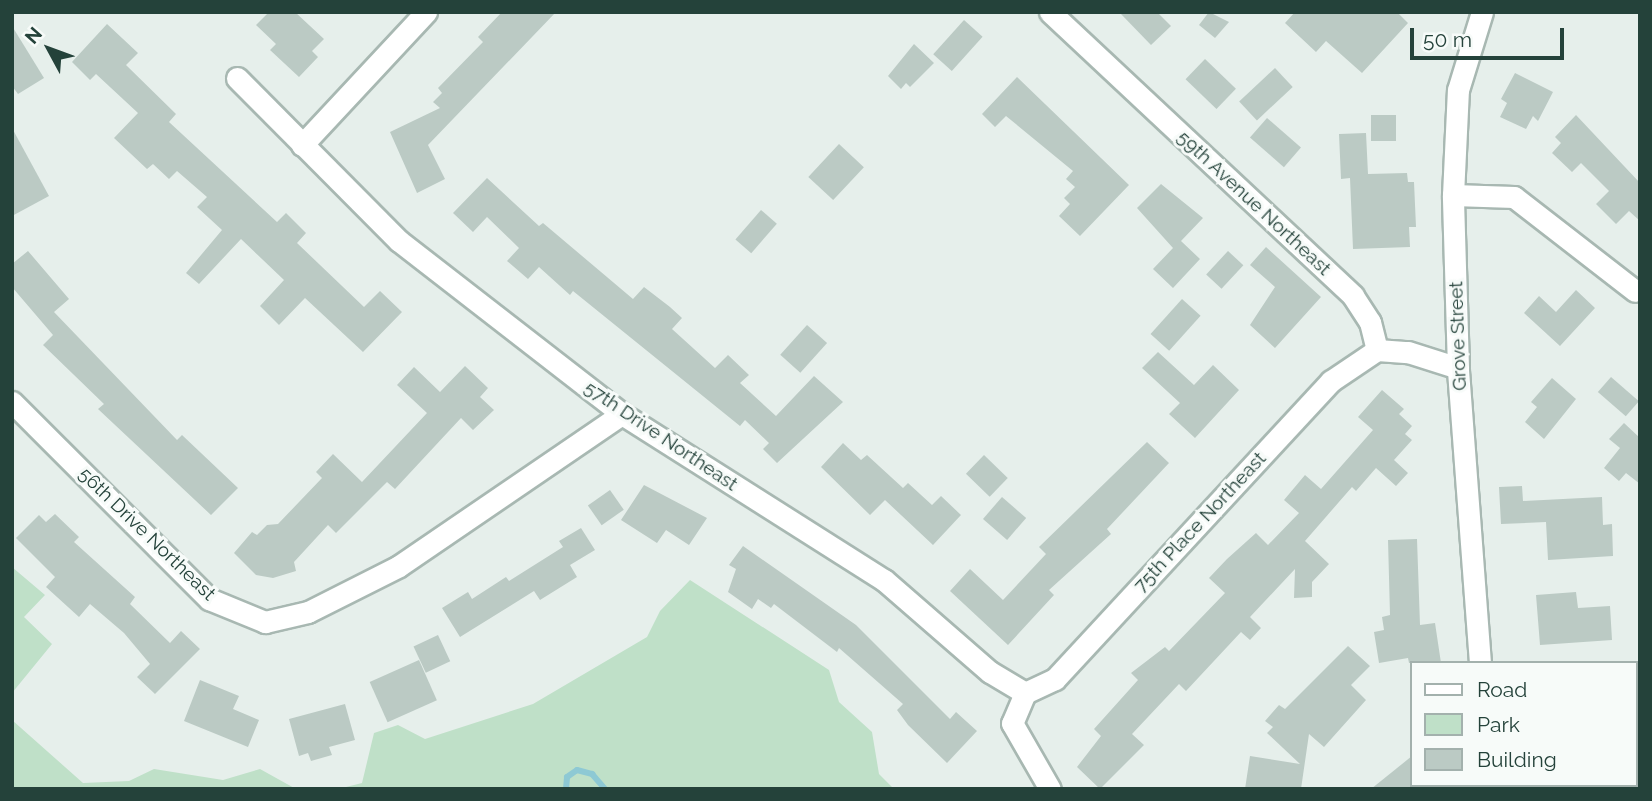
<!DOCTYPE html>
<style>
body{margin:0}
#map{position:relative;width:1652px;height:801px;overflow:hidden;background:#e6efeb;font-family:Raleway,sans-serif}
div>[style]{position:absolute}
[style*='--x']{left:calc(var(--x)*1px);top:calc(var(--y)*1px);width:calc(var(--w)*1px);rotate:calc(var(--a)*1deg)}
.green>*{inset:0;background:#bfe0c8}
.stream>*{height:6px;margin:-3px;padding:0 3px;transform-origin:3px;border-radius:3px;background:#8ec9d4}
.building>*{inset:0;background:#bbcac4;transform-origin:0 0}
.roads{filter:drop-shadow(2px 0 #a8b8b2) drop-shadow(-2px 0 #a8b8b2) drop-shadow(0 2px #a8b8b2) drop-shadow(0 -2px #a8b8b2)}
.minor>*{height:21px;margin:-10.5px;padding:0 10.5px;transform-origin:10.5px;border-radius:10.5px;background:#fff}
.tertiary>*{height:21px;margin:-10.5px;padding:0 10.5px;transform-origin:10.5px;border-radius:10.5px;background:#fff}
span{translate:-50% -50%;white-space:nowrap;text-align:center;line-height:1.15;-webkit-text-stroke:6px #f7fbf9;paint-order:stroke}
.street-label{font-size:19px;color:#24423a}
.frame{position:absolute;inset:0;border:14px solid #24423a;pointer-events:none}
.legend{position:absolute;left:1410px;top:661px;width:228px;height:126px;box-sizing:border-box;background:#f7fbf9;border:2px solid #a3b1ad;margin:0;padding:9px 12px;list-style:none;font-size:21px;color:#24423a}
.legend li{display:flex;align-items:center;gap:14px;height:35px}
.legend b{width:35px;border:2px solid #a3b1ad}
.north{position:absolute;left:14px;top:14px;width:70px;height:70px;-webkit-text-stroke:5px #f7fbf9;paint-order:stroke;rotate:311deg;font-size:19px;font-weight:700;line-height:28px;text-align:center;color:#24423a}
.north::after{content:'';display:block;margin:auto;width:24px;height:32px;background:#24423a;clip-path:polygon(50% 0,100% 100%,50% 72%,0 100%)}
.scale{position:absolute;left:1410px;top:28px;width:154px;height:32px;box-sizing:border-box;border:4px solid #24423a;border-top:0;padding-left:9px;font-size:21px;line-height:24px;white-space:nowrap;color:#24423a;-webkit-text-stroke:5px #f7fbf9;paint-order:stroke}
</style>
<div id="map">
<div class="green">
<i style="clip-path:polygon(12px 567px,45px 595px,24px 617px,52px 644px,12px 693px)"></i>
<i style="clip-path:polygon(690px 580px,829px 670px,839px 702px,872px 732px,879px 774px,894px 789px,338px 789px,362px 783px,374px 733px,398px 725px,425px 739px,533px 704px,647px 637px,660px 611px)"></i>
<i style="clip-path:polygon(12px 720px,83px 783px,129px 781px,154px 769px,223px 780px,260px 769px,296px 789px,12px 789px)"></i>
</div>
<div class="stream">
<i style="--x:566;--y:789;--w:12;--a:-85"></i>
<i style="--x:567;--y:777;--w:12;--a:-35"></i>
<i style="--x:577;--y:770;--w:16;--a:15"></i>
<i style="--x:592;--y:774;--w:20;--a:49"></i>
</div>
<div class="building">
<i style="clip-path:polygon(269px 12px,295px 12px,324px 39px,312px 51px,318px 57px,299px 77px,270px 50px,276px 44px,256px 25px)"></i>
<i style="clip-path:polygon(502px 12px,556px 12px,428px 145px,445px 179px,417px 193px,390px 132px,440px 108px,433px 102px,442px 93px,438px 88px,483px 42px,478px 37px)"></i>
<i style="clip-path:polygon(1119px 12px,1157px 12px,1171px 26px,1151px 45px)"></i>
<i style="clip-path:polygon(1209px 12px,1229px 22px,1215px 38px,1199px 25px)"></i>
<i style="clip-path:polygon(1295px 12px,1397px 12px,1408px 23px,1362px 73px,1326px 41px,1316px 52px,1285px 23px)"></i>
<i style="left:964px;top:20px;width:25px;height:46px;rotate:42deg"></i>
<i style="clip-path:polygon(107px 24px,138px 53px,126px 65px,176px 114px,169px 122px,277px 222px,286px 213px,306px 233px,297px 243px,364px 307px,380px 291px,402px 312px,363px 352px,305px 298px,279px 325px,260px 306px,284px 280px,241px 239px,199px 284px,186px 273px,222px 230px,197px 207px,207px 197px,177px 171px,169px 179px,153px 164px,147px 169px,114px 138px,138px 113px,96px 74px,90px 80px,72px 62px)"></i>
<i style="clip-path:polygon(12px 26px,44px 78px,18px 94px,12px 86px)"></i>
<i style="clip-path:polygon(914px 44px,934px 63px,910px 87px,906px 83px,901px 89px,888px 76px)"></i>
<i style="left:1205px;top:59px;width:43px;height:28px;rotate:44deg"></i>
<i style="left:1275px;top:68px;width:26px;height:49px;rotate:47deg"></i>
<i style="clip-path:polygon(1515px 73px,1553px 92px,1538px 121px,1533px 116px,1526px 129px,1500px 117px,1507px 103px,1501px 99px)"></i>
<i style="clip-path:polygon(1017px 77px,1129px 185px,1080px 236px,1059px 216px,1070px 204px,1064px 198px,1075px 187px,1066px 179px,1073px 171px,1006px 116px,995px 127px,982px 114px)"></i>
<i style="left:1371px;top:115px;width:25px;height:26px"></i>
<i style="clip-path:polygon(1576px 115px,1640px 183px,1640px 221px,1629px 211px,1616px 224px,1596px 204px,1609px 191px,1581px 163px,1572px 172px,1552px 153px,1561px 143px,1555px 137px)"></i>
<i style="left:1267px;top:118px;width:45px;height:26px;rotate:41deg"></i>
<i style="clip-path:polygon(12px 128px,49px 196px,12px 216px)"></i>
<i style="clip-path:polygon(1366px 133px,1368px 174px,1407px 173px,1408px 182px,1414px 182px,1416px 227px,1409px 227px,1410px 247px,1353px 249px,1350px 178px,1341px 179px,1339px 134px)"></i>
<i style="left:839px;top:144px;width:34px;height:45px;rotate:43deg"></i>
<i style="clip-path:polygon(487px 178px,539px 226px,543px 223px,633px 299px,644px 287px,670px 307px,682px 318px,672px 329px,715px 368px,728px 355px,749px 375px,740px 383px,776px 416px,814px 376px,843px 402px,777px 463px,763px 449px,769px 443px,745px 420px,740px 426px,573px 291px,570px 295px,539px 267px,528px 279px,507px 261px,519px 248px,487px 217px,473px 232px,453px 213px)"></i>
<i style="clip-path:polygon(1161px 184px,1203px 218px,1181px 241px,1200px 259px,1173px 288px,1153px 269px,1173px 248px,1137px 208px)"></i>
<i style="left:761px;top:210px;width:21px;height:39px;rotate:41deg"></i>
<i style="clip-path:polygon(1266px 247px,1321px 297px,1275px 348px,1250px 325px,1275px 287px,1250px 265px)"></i>
<i style="clip-path:polygon(28px 251px,69px 299px,54px 312px,177px 440px,182px 435px,238px 488px,211px 515px,98px 409px,104px 404px,43px 345px,53px 335px,12px 287px,12px 264px)"></i>
<i style="left:1228px;top:251px;width:21px;height:32px;rotate:43deg"></i>
<i style="clip-path:polygon(1576px 290px,1595px 308px,1560px 346px,1524px 313px,1539px 296px,1556px 312px)"></i>
<i style="left:1182px;top:299px;width:25px;height:47px;rotate:42deg"></i>
<i style="left:807px;top:325px;width:27px;height:40px;rotate:42deg"></i>
<i style="clip-path:polygon(1158px 352px,1194px 385px,1213px 365px,1239px 390px,1195px 438px,1169px 414px,1180px 403px,1142px 368px)"></i>
<i style="clip-path:polygon(465px 366px,488px 388px,480px 397px,494px 410px,473px 430px,461px 418px,395px 489px,387px 482px,336px 533px,328px 525px,294px 562px,296px 571px,273px 578px,256px 575px,234px 553px,252px 532px,257px 535px,267px 525px,278px 524px,322px 478px,316px 472px,333px 454px,362px 482px,427px 413px,397px 385px,414px 367px,440px 392px)"></i>
<i style="left:1611px;top:377px;width:37px;height:20px;rotate:41deg"></i>
<i style="clip-path:polygon(1552px 378px,1576px 399px,1544px 439px,1525px 422px,1537px 407px,1531px 402px)"></i>
<i style="clip-path:polygon(1382px 390px,1404px 409px,1399px 414px,1412px 426px,1405px 434px,1412px 440px,1394px 460px,1408px 473px,1396px 486px,1376px 468px,1356px 491px,1352px 487px,1305px 541px,1329px 564px,1312px 582px,1312px 597px,1294px 598px,1295px 569px,1250px 617px,1261px 628px,1250px 640px,1241px 632px,1186px 691px,1179px 684px,1132px 734px,1144px 745px,1100px 789px,1077px 767px,1101px 736px,1094px 729px,1138px 680px,1131px 673px,1165px 647px,1169px 651px,1225px 593px,1209px 578px,1227px 559px,1256px 533px,1268px 545px,1299px 513px,1284px 500px,1305px 475px,1321px 489px,1373px 430px,1358px 417px)"></i>
<i style="clip-path:polygon(1624px 423px,1640px 438px,1640px 484px,1626px 473px,1619px 481px,1604px 468px,1620px 448px,1609px 439px)"></i>
<i style="clip-path:polygon(1147px 442px,1169px 463px,1107px 529px,1111px 534px,1049px 590px,1054px 595px,1008px 645px,950px 591px,970px 569px,1003px 600px,1046px 554px,1039px 547px)"></i>
<i style="clip-path:polygon(843px 443px,861px 460px,867px 455px,903px 488px,908px 483px,932px 505px,941px 496px,961px 515px,933px 545px,885px 500px,870px 515px,821px 467px)"></i>
<i style="left:984px;top:455px;width:33px;height:26px;rotate:44deg"></i>
<i style="clip-path:polygon(644px 485px,707px 518px,689px 545px,666px 530px,657px 543px,621px 520px)"></i>
<i style="clip-path:polygon(1522px 486px,1523px 501px,1602px 497px,1603px 525px,1612px 524px,1613px 556px,1548px 560px,1546px 522px,1501px 524px,1499px 487px)"></i>
<i style="left:610px;top:490px;width:24px;height:27px;rotate:55deg"></i>
<i style="left:1002px;top:497px;width:32px;height:29px;rotate:41deg"></i>
<i style="clip-path:polygon(55px 514px,79px 537px,74px 542px,135px 597px,130px 604px,170px 643px,181px 631px,200px 649px,155px 694px,137px 677px,150px 664px,124px 633px,90px 604px,79px 617px,46px 587px,55px 577px,16px 538px,39px 515px,46px 522px)"></i>
<i style="clip-path:polygon(581px 528px,595px 550px,570px 565px,577px 577px,540px 600px,534px 591px,460px 637px,442px 608px,468px 592px,472px 599px,506px 577px,509px 581px,563px 547px,559px 541px)"></i>
<i style="clip-path:polygon(1417px 539px,1420px 625px,1435px 623px,1441px 663px,1409px 663px,1408px 658px,1379px 663px,1374px 632px,1384px 630px,1382px 617px,1390px 615px,1388px 540px)"></i>
<i style="clip-path:polygon(743px 546px,856px 625px,950px 719px,956px 712px,977px 731px,947px 763px,908px 725px,897px 710px,903px 704px,839px 648px,837px 652px,774px 604px,771px 608px,758px 599px,752px 609px,728px 592px,736px 569px,729px 565px)"></i>
<i style="clip-path:polygon(1576px 592px,1578px 608px,1610px 606px,1612px 640px,1540px 645px,1536px 595px)"></i>
<i style="left:438px;top:635px;width:29px;height:27px;rotate:65deg"></i>
<i style="clip-path:polygon(1348px 646px,1370px 666px,1351px 685px,1366px 700px,1324px 747px,1309px 734px,1301px 789px,1245px 789px,1250px 756px,1300px 764px,1267px 733px,1273px 727px,1265px 721px,1279px 705px,1285px 709px)"></i>
<i style="left:419px;top:660px;width:44px;height:54px;rotate:66deg"></i>
<i style="clip-path:polygon(200px 680px,239px 696px,233px 709px,259px 720px,248px 747px,184px 721px)"></i>
<i style="clip-path:polygon(345px 704px,355px 740px,329px 747px,332px 755px,311px 761px,308px 753px,299px 756px,289px 719px)"></i>
<i style="clip-path:polygon(1412px 756px,1412px 789px,1371px 789px)"></i>
</div>
<div class="roads">
<div class="minor">
<i style="--x:1050;--y:12;--w:415;--a:43.1"></i>
<i style="--x:1353;--y:296;--w:31;--a:57"></i>
<i style="--x:1370;--y:322;--w:29;--a:76"></i>
<i style="--x:1377;--y:350;--w:31;--a:4"></i>
<i style="--x:1408;--y:352;--w:52;--a:17.7"></i>
<i style="--x:237;--y:78;--w:230;--a:45.2"></i>
<i style="--x:399;--y:241;--w:282;--a:37.8"></i>
<i style="--x:622;--y:414;--w:310;--a:32.4"></i>
<i style="--x:884;--y:580;--w:140;--a:41"></i>
<i style="--x:990;--y:672;--w:41;--a:31"></i>
<i style="--x:1025;--y:693;--w:33;--a:113"></i>
<i style="--x:1012;--y:723;--w:76;--a:60.1"></i>
<i style="--x:302;--y:145;--w:182;--a:-47"></i>
<i style="--x:1453;--y:195;--w:61;--a:1.9"></i>
<i style="--x:1514;--y:197;--w:153;--a:37.8"></i>
<i style="--x:12;--y:402;--w:279;--a:45"></i>
<i style="--x:209;--y:599;--w:61;--a:22.3"></i>
<i style="--x:265;--y:622;--w:44;--a:-13.1"></i>
<i style="--x:308;--y:612;--w:102;--a:-26.8"></i>
<i style="--x:399;--y:566;--w:270;--a:-34.3"></i>
<i style="--x:1025;--y:693;--w:33;--a:-25"></i>
<i style="--x:1055;--y:679;--w:406;--a:-47.2"></i>
<i style="--x:1331;--y:381;--w:55;--a:-34"></i>
<i style="--x:1636;--y:734;--w:5;--a:-37"></i>
<i style="--x:1584;--y:789;--w:5;--a:-53"></i>
</div>
<div class="tertiary">
<i style="--x:1480;--y:663;--w:296;--a:-94.3"></i>
<i style="--x:1458;--y:368;--w:173;--a:-91.7"></i>
<i style="--x:1453;--y:195;--w:105;--a:-87.3"></i>
<i style="--x:1458;--y:90;--w:82;--a:-72.9"></i>
<i style="--x:1488;--y:785;--w:4;--a:76"></i>
</div>
</div>
<div class="street-label">
<span style="left:1254px;top:203px;rotate:43deg">59th Avenue Northeast</span>
<span style="left:1458px;top:336px;rotate:-92deg">Grove Street</span>
<span style="left:661px;top:436px;rotate:34deg">57th Drive Northeast</span>
<span style="left:1200px;top:522px;rotate:-47deg">75th Place Northeast</span>
<span style="left:147px;top:534px;rotate:44deg">56th Drive Northeast</span>
</div>
<div class="frame"></div>
<ul class="legend">
<li><b style="height:9px;background:#fff"></b>Road</li>
<li><b style="height:19px;background:#bfe0c8"></b>Park</li>
<li><b style="height:19px;background:#bbcac4"></b>Building</li>
</ul>
<div class="north">N</div>
<div class="scale">50 m</div>
</div>
